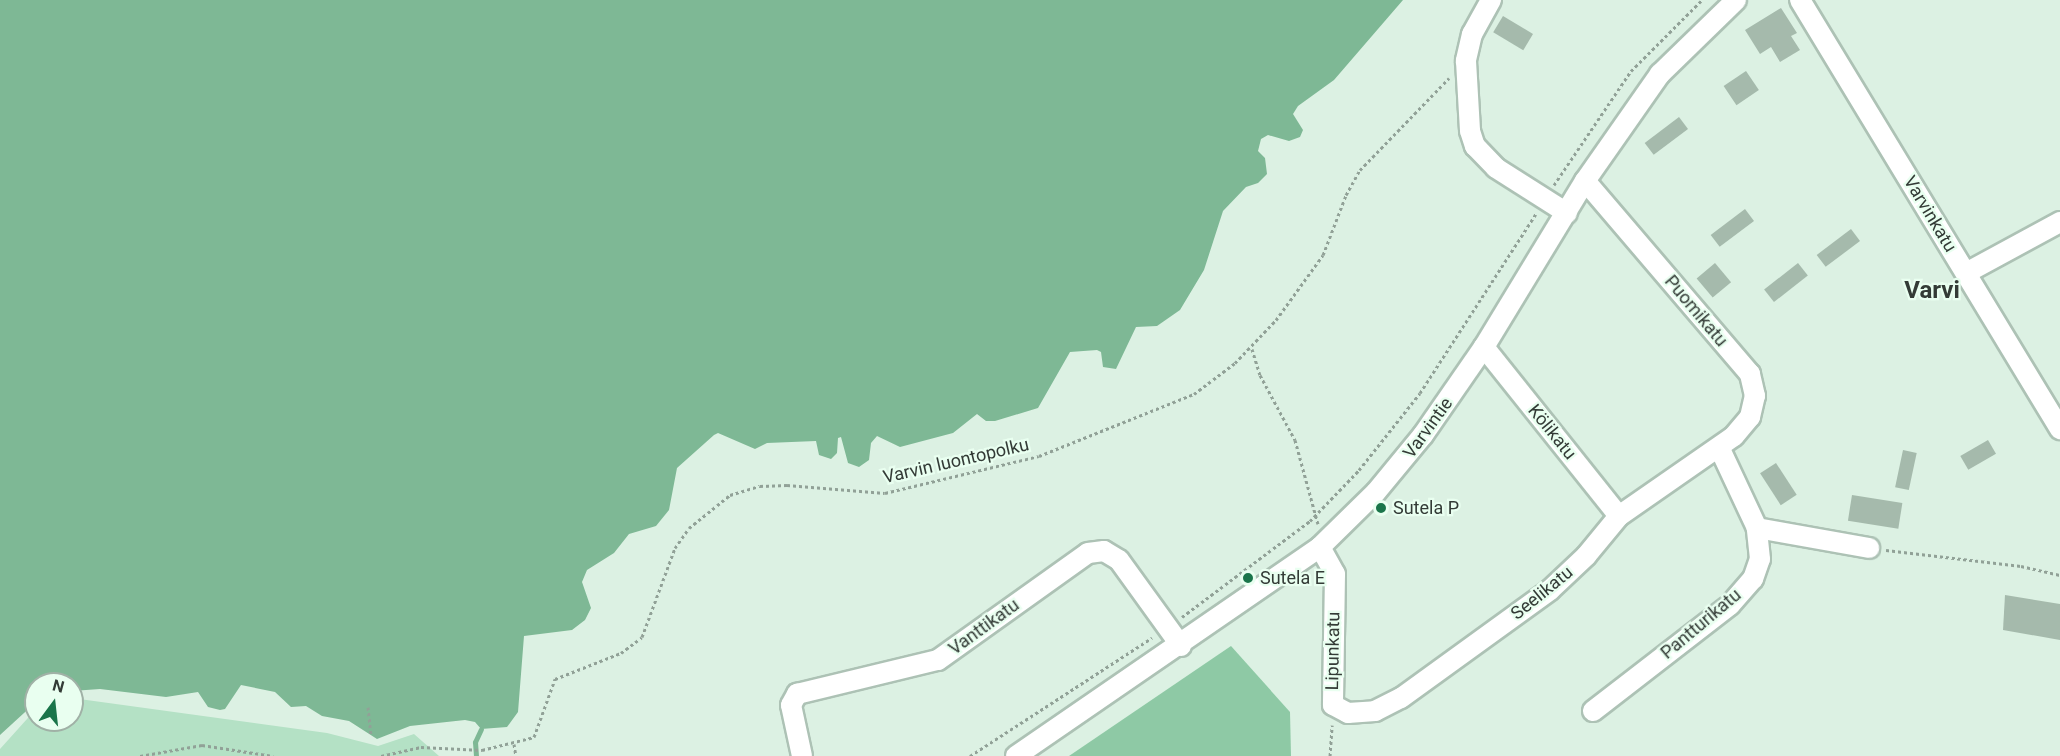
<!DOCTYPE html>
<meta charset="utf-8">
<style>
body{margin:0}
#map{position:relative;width:2060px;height:756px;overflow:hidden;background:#dcf1e3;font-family:Roboto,sans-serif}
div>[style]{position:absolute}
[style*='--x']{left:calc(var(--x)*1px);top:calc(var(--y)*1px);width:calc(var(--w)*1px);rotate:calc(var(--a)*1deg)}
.green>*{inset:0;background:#b4e1c5}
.forest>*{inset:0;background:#8ec9a5}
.water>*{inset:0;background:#7eb895}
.stream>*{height:5px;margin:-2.5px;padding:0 2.5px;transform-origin:2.5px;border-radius:2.5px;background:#7eb895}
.building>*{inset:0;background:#a5baac;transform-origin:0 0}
.path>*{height:3px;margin-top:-1.5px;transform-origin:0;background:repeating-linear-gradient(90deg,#91a197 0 3px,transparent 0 6px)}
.roads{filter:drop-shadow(2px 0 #adc2b5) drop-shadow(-2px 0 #adc2b5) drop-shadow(0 2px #adc2b5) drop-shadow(0 -2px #adc2b5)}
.minor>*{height:20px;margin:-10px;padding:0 10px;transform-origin:10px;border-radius:10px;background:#fff}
.dots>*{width:16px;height:16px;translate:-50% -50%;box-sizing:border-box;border:3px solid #e9fff0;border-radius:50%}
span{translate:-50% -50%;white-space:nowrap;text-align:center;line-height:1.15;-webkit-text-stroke:4.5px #e9fff0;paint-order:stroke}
.street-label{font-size:18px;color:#333b36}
.poi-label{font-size:18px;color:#333b36}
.left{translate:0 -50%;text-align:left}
.district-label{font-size:24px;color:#333b36;font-weight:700}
.north{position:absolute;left:24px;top:672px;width:60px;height:60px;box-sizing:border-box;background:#e9fff0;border:2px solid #a0b1a6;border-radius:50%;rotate:15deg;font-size:16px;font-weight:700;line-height:24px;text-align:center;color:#333b36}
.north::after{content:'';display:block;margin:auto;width:21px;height:27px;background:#1a754a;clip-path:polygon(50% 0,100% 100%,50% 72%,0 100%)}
</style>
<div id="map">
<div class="green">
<i style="clip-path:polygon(72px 698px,327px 733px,378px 746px,414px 734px,439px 756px,0 756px,0 749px,36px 709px,36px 720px,72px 720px)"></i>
</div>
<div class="forest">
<i style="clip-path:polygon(1231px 646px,1290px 712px,1291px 756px,1069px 756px)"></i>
</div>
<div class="water">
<i style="clip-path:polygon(0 0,1403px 0,1334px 80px,1298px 106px,1293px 114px,1303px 130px,1300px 137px,1289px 141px,1268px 135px,1261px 139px,1258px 151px,1265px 158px,1267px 174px,1258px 183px,1246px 187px,1223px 211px,1204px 270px,1180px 310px,1157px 326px,1136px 327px,1116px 369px,1103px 367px,1101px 352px,1097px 350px,1070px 352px,1038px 408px,995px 421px,986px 421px,977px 414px,953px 433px,900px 447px,877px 436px,871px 443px,869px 460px,859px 467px,848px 463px,841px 437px,838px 438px,837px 453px,831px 459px,819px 455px,816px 441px,767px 443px,755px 449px,718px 433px,714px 435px,677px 468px,669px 510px,656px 526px,629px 534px,614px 553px,587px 570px,582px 582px,591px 608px,585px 620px,572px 630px,524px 636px,518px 712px,507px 727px,481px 729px,475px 722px,465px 720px,410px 726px,377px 739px,349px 721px,322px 716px,306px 706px,291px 707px,275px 692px,241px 685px,225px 709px,220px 710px,208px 707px,198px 692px,166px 697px,100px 689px,72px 691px,72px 684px,36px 684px,36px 702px,0 735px)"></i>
</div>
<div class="stream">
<i style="--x:476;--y:756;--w:14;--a:-94"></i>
<i style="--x:475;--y:742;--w:14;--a:-65"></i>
</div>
<div class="building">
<i style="clip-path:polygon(1781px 8px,1797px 33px,1791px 36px,1800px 50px,1780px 62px,1771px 47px,1760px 54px,1745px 30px)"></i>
<i style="left:1503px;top:16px;width:35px;height:19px;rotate:31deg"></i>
<i style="left:1746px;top:71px;width:23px;height:27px;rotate:56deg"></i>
<i style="left:1679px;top:117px;width:15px;height:43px;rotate:53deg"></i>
<i style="left:1745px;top:209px;width:15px;height:43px;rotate:53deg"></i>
<i style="left:1851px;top:229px;width:15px;height:43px;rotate:53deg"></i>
<i style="left:1715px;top:263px;width:25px;height:24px;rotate:50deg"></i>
<i style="left:1798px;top:263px;width:16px;height:43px;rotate:52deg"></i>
<i style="left:1988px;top:440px;width:16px;height:32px;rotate:60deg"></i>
<i style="left:1903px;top:450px;width:14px;height:38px;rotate:12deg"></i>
<i style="left:1776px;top:463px;width:38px;height:19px;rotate:57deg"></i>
<i style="left:1852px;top:495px;width:51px;height:26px;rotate:9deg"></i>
<i style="clip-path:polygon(2005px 595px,2060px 604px,2060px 640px,2003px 630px)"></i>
</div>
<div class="path">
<i style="--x:1554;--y:185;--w:138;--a:-56"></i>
<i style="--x:1631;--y:71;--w:100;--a:-45"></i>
<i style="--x:1252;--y:349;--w:27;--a:73"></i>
<i style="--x:1260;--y:375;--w:74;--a:61.7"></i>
<i style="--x:1295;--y:440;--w:87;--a:74.7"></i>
<i style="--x:1886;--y:550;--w:136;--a:6.8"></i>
<i style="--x:2021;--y:566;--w:40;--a:13"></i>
<i style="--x:1182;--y:617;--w:160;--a:-36.9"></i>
<i style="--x:1310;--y:521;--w:71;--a:-46.1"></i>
<i style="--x:1359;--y:470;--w:98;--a:-51.6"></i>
<i style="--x:1420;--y:393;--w:213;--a:-57.1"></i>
<i style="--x:368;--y:707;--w:29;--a:84"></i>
<i style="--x:514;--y:744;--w:12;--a:81"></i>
<i style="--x:140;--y:756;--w:63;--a:-10.1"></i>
<i style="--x:202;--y:745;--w:72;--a:8.8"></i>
<i style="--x:381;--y:756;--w:41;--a:-12.7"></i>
<i style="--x:421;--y:747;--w:61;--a:2.8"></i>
<i style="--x:482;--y:750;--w:54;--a:-14"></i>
<i style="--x:534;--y:737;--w:62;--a:-70.1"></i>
<i style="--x:555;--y:679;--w:71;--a:-21.5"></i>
<i style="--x:621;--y:653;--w:26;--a:-37"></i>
<i style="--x:642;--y:637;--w:95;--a:-69.7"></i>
<i style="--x:675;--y:548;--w:24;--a:-55"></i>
<i style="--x:689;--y:528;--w:53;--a:-38.8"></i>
<i style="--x:730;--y:495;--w:31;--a:-17"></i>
<i style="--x:760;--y:486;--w:27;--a:-2"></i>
<i style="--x:787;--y:485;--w:98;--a:4.7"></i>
<i style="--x:885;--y:493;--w:158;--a:-13.5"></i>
<i style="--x:1039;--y:456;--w:167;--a:-21.8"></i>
<i style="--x:1194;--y:394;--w:51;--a:-37.1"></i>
<i style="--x:1235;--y:363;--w:59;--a:-46.4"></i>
<i style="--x:1276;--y:320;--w:80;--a:-54.1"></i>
<i style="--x:1323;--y:255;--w:64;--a:-69"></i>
<i style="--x:1346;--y:195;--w:29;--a:-61"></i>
<i style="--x:1360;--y:170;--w:128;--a:-45.9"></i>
<i style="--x:970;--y:756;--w:217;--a:-33"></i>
<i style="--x:1330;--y:756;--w:31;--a:-86"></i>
</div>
<div class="roads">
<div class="minor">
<i style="--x:1491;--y:0;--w:39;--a:119"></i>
<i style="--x:1472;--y:34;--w:28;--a:103"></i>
<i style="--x:1466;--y:61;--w:70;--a:86.7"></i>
<i style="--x:1470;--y:131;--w:16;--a:72"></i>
<i style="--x:1475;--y:146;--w:30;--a:46"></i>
<i style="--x:1496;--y:168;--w:84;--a:32.4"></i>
<i style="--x:1800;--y:0;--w:502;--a:58.78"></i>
<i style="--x:1966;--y:273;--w:107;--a:-28.5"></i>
<i style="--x:1484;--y:347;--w:216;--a:51.4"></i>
<i style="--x:1757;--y:528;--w:114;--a:10.1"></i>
<i style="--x:1320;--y:547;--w:31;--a:61"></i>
<i style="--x:1335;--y:574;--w:131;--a:90.9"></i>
<i style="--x:1333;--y:705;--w:17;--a:28"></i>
<i style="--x:1348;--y:713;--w:27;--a:-4"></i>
<i style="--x:1375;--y:711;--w:29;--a:-27"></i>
<i style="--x:1401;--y:698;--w:184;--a:-35.9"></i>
<i style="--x:1550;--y:590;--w:50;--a:-43.4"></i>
<i style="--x:1586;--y:556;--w:52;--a:-50.5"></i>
<i style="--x:1619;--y:516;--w:140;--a:-34.8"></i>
<i style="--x:1734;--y:436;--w:25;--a:-50"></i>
<i style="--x:1750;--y:417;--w:22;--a:-77"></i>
<i style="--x:1755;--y:396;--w:23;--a:-103"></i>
<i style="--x:1750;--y:374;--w:254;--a:-130.5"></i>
<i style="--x:1593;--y:711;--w:173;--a:-37.7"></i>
<i style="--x:1730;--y:605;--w:35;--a:-49"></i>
<i style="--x:1753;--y:579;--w:21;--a:-71"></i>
<i style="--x:1760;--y:559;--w:31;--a:-96"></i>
<i style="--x:1757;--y:528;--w:89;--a:-115.1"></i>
<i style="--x:802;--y:756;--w:52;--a:-102.2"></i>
<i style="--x:791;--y:705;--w:13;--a:-61"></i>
<i style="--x:797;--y:694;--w:145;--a:-13.6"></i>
<i style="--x:938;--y:660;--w:184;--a:-35.5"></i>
<i style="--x:1088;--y:553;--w:16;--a:-7"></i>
<i style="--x:1104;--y:551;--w:17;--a:31"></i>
<i style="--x:1119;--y:560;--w:106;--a:54.2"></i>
<i style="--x:1016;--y:756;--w:369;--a:-34.5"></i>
<i style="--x:1320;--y:547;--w:78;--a:-44.5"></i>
<i style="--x:1376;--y:492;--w:74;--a:-50.5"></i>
<i style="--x:1423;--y:435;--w:107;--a:-55.3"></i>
<i style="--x:1484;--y:347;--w:194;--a:-58.7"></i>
<i style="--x:1585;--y:181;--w:131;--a:-55"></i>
<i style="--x:1660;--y:74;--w:106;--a:-44.2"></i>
</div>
</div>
<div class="dots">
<i style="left:1381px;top:508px;background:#1a754a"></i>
<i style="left:1248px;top:578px;background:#1a754a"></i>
</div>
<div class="street-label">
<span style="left:1930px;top:214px;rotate:59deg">Varvinkatu</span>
<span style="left:1696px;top:311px;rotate:50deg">Puomikatu</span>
<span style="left:1428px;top:428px;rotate:-54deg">Varvintie</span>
<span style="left:1552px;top:432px;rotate:51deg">Kölikatu</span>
<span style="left:956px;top:461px;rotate:-13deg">Varvin luontopolku</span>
<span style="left:1542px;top:593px;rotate:-39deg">Seelikatu</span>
<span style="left:1701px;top:624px;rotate:-40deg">Pantturikatu</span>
<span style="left:984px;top:627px;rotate:-36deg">Vanttikatu</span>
<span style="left:1333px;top:651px;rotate:-89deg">Lipunkatu</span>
</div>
<div class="poi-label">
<span class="left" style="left:1393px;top:508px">Sutela P</span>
<span class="left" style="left:1260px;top:578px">Sutela E</span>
</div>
<div class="district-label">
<span style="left:1932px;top:291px">Varvi</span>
</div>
<div class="north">N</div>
</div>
